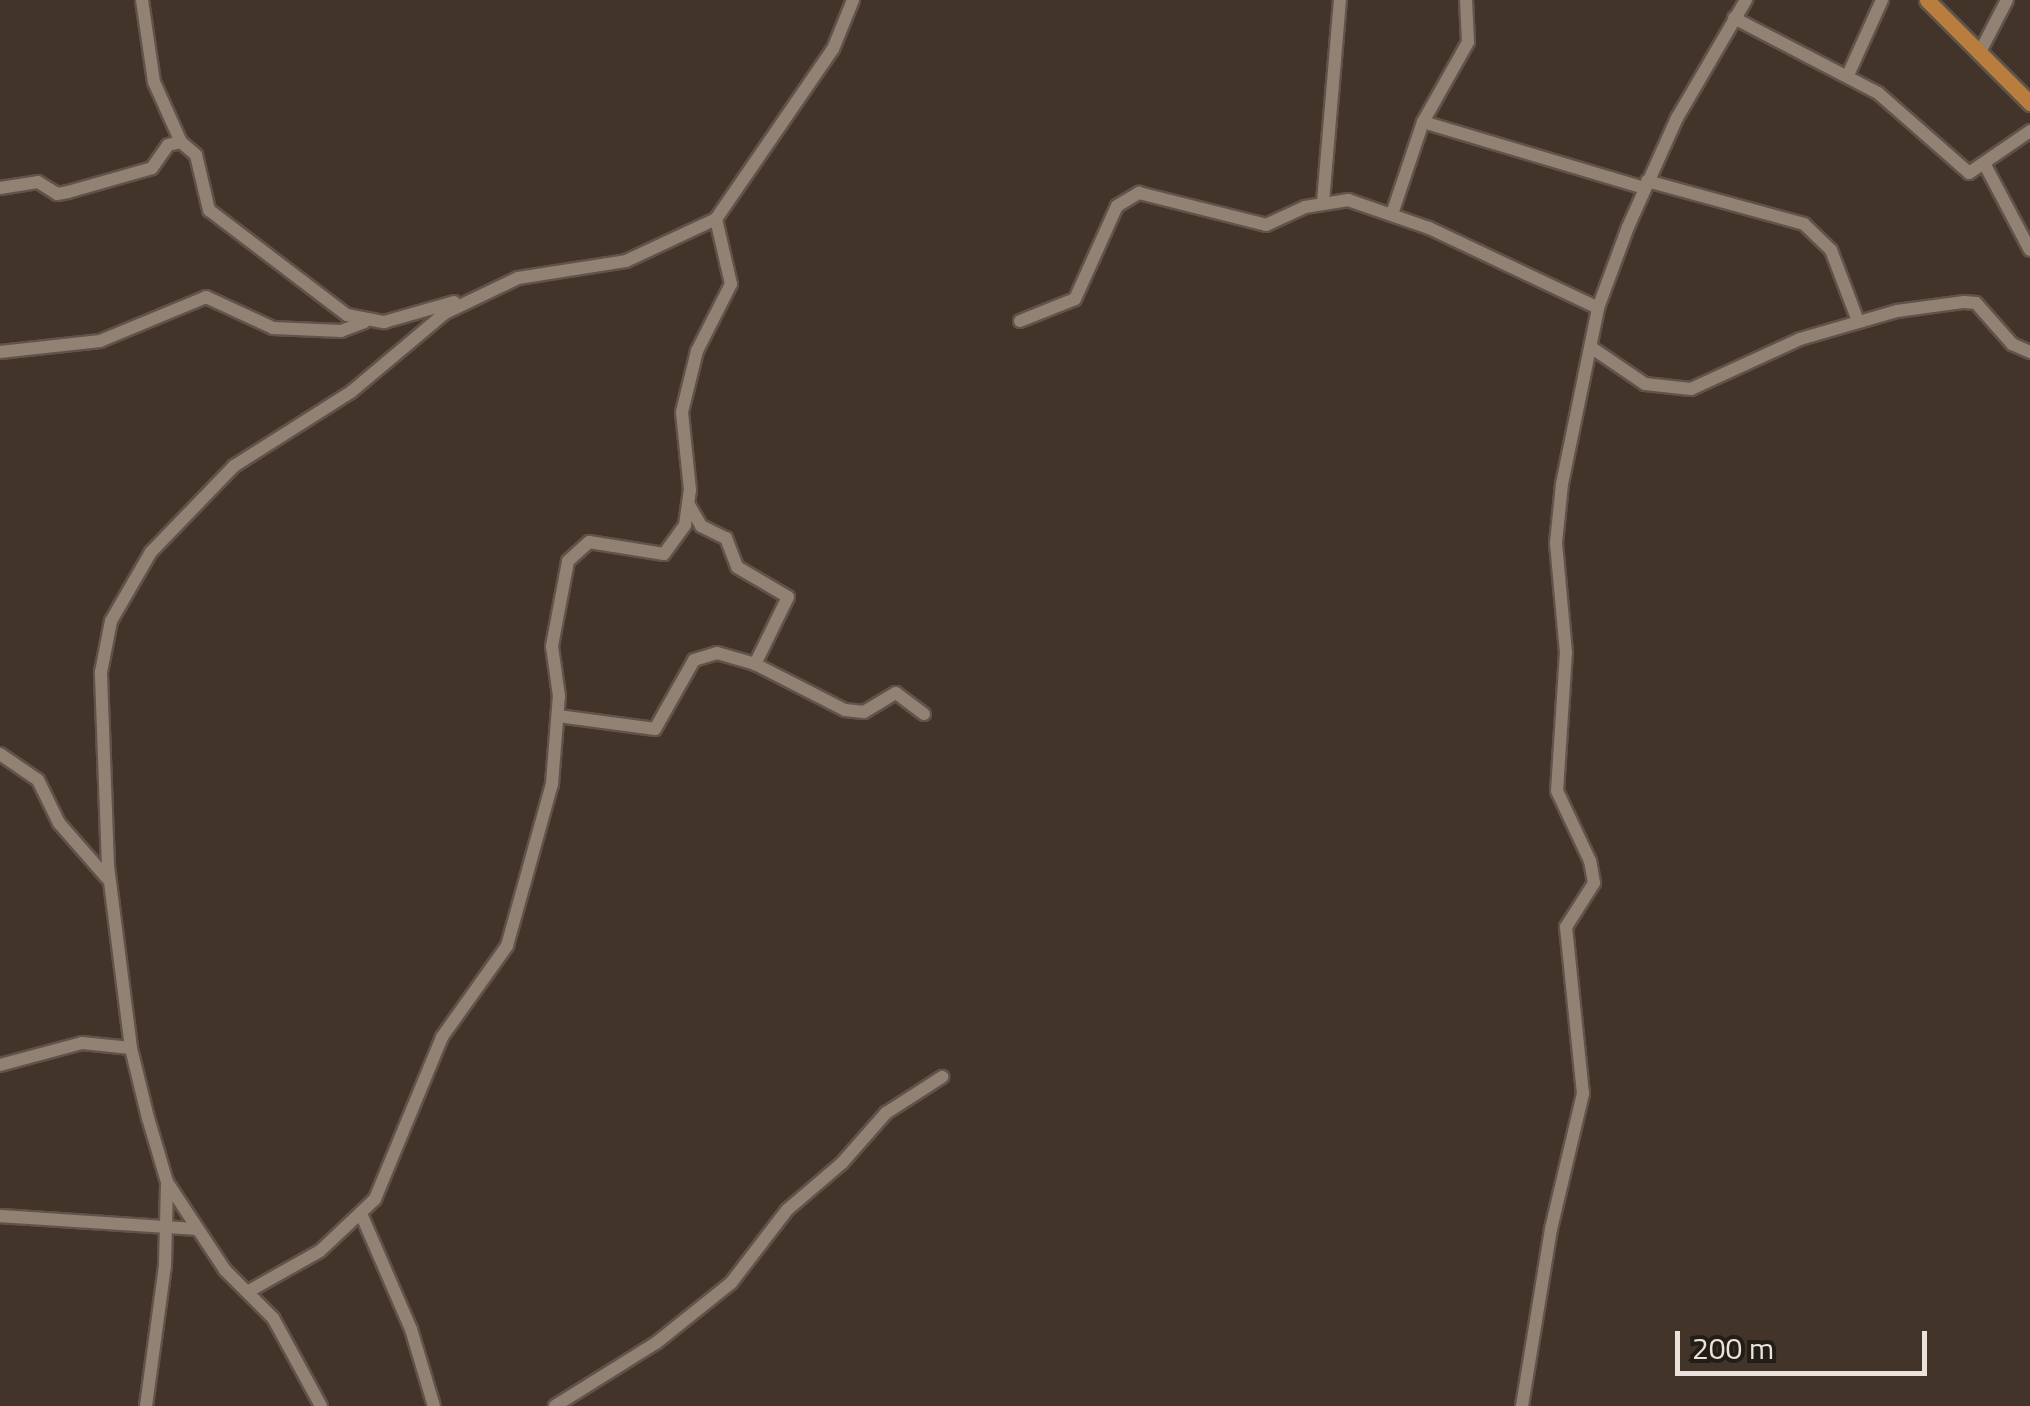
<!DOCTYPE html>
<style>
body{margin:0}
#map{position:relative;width:2030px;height:1406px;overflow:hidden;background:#423428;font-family:"Titillium Web",sans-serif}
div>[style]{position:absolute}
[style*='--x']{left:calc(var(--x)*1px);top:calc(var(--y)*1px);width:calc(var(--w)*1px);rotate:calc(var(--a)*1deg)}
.roads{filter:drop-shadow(2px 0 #5f534a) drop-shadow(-2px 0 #5f534a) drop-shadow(0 2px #5f534a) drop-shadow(0 -2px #5f534a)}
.minor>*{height:12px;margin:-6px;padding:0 6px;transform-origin:6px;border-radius:6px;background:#928274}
.major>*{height:15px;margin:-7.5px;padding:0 7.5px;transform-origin:7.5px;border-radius:7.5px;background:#b97e3e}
span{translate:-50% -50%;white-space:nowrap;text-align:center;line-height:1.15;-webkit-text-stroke:10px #231d18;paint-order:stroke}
.scale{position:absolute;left:1675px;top:1331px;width:252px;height:45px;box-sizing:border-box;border:5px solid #ebe2db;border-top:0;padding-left:12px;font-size:30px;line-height:35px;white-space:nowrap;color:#ebe2db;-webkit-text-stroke:8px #231d18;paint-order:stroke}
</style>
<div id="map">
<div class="roads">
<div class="minor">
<i style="--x:142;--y:0;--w:83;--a:81.7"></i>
<i style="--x:154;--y:82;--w:66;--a:65.8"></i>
<i style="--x:1734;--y:18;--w:162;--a:27.5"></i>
<i style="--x:1878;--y:93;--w:121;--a:41.3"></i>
<i style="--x:1969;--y:173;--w:74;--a:-34.5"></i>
<i style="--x:1980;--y:52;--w:59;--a:-62.6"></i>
<i style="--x:1848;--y:75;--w:82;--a:-65.6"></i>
<i style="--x:1423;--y:122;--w:231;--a:16.6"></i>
<i style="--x:1985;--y:165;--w:96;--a:62.1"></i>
<i style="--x:1647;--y:181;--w:163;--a:15.3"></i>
<i style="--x:1804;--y:224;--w:37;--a:44"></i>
<i style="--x:1831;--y:250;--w:76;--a:69.2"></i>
<i style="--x:0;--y:188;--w:38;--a:-9"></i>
<i style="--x:38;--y:182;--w:22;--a:32"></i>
<i style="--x:57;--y:194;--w:11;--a:-10"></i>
<i style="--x:68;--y:192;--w:87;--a:-15.9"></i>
<i style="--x:152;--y:168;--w:28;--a:-55"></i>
<i style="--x:168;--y:145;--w:13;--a:-13"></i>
<i style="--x:181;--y:142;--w:20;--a:41"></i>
<i style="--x:196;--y:155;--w:57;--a:76.7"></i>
<i style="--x:209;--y:210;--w:173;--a:37.3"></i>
<i style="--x:347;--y:315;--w:38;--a:11"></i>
<i style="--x:384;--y:322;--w:73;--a:-15.9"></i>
<i style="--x:1323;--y:202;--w:203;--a:-85.2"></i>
<i style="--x:1392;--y:214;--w:97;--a:-71.4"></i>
<i style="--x:1423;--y:122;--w:92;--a:-60.6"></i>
<i style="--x:1468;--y:42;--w:42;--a:-92.7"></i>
<i style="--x:1020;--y:321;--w:59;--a:-21.8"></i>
<i style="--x:1075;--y:299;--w:102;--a:-65.7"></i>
<i style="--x:1117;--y:206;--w:26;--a:-31"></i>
<i style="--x:1139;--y:193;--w:131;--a:14.1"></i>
<i style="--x:1266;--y:225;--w:43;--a:-24.8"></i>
<i style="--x:1305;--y:207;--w:44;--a:-9.2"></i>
<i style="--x:1348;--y:200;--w:86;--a:19.1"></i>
<i style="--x:1429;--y:228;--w:187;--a:25.3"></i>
<i style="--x:1592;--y:348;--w:64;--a:34.2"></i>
<i style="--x:1645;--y:384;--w:46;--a:6.2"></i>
<i style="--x:1691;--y:389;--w:120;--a:-24.6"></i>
<i style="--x:1800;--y:339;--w:101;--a:-16.1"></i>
<i style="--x:1897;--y:311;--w:68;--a:-7.7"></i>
<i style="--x:1964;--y:302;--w:12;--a:5"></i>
<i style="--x:1976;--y:303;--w:55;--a:48.7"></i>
<i style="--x:2012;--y:344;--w:20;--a:24"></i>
<i style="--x:0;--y:352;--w:101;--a:-6.3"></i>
<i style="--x:100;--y:341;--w:115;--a:-22.5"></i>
<i style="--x:206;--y:297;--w:74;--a:24.8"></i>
<i style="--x:273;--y:328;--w:68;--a:2.5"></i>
<i style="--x:341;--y:331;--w:25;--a:-21"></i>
<i style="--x:689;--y:505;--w:24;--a:60"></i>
<i style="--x:701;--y:526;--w:28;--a:26"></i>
<i style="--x:726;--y:538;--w:31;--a:69"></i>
<i style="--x:737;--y:567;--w:59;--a:30.5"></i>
<i style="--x:788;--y:597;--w:75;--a:116.2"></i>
<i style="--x:558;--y:716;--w:98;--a:7.6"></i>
<i style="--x:655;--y:729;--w:79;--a:-60.5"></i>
<i style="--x:694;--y:660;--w:24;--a:-17"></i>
<i style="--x:717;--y:653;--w:40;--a:16"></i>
<i style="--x:755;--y:664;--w:101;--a:27.1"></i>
<i style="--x:845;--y:710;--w:19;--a:6"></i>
<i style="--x:864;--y:712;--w:37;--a:-31"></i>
<i style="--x:896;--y:693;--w:35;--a:37"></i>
<i style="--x:0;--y:754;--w:46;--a:34.4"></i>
<i style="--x:38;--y:780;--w:48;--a:64"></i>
<i style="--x:59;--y:823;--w:74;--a:48.8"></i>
<i style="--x:0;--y:1065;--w:85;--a:-15"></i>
<i style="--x:82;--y:1043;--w:49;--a:5.8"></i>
<i style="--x:0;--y:1216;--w:196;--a:3.8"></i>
<i style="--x:362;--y:1216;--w:123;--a:66.6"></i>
<i style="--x:411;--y:1329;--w:80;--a:73.4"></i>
<i style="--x:249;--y:1291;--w:81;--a:-29.4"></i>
<i style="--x:320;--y:1251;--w:76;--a:-43.4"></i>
<i style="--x:375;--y:1199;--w:175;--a:-67.5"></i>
<i style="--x:442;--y:1037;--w:112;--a:-54.5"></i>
<i style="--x:507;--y:946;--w:168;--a:-74.5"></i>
<i style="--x:552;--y:784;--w:88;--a:-85.5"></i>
<i style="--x:559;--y:696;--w:50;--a:-98"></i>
<i style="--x:552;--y:646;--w:86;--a:-79.3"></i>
<i style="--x:568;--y:561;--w:28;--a:-42"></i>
<i style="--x:589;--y:542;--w:76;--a:9.1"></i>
<i style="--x:664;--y:554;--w:36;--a:-54"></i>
<i style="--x:685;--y:525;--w:35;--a:-82"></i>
<i style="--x:690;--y:490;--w:78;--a:-95.9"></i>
<i style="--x:682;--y:412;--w:63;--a:-76.2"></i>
<i style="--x:697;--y:351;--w:75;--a:-63.1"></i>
<i style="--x:731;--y:284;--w:67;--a:-103"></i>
<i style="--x:146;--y:1406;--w:141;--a:-82.3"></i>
<i style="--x:165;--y:1266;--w:84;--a:-88.6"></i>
<i style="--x:321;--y:1406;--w:100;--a:-118.6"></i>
<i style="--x:273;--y:1318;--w:68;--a:-135"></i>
<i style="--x:225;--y:1270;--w:105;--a:-123.4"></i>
<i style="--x:167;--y:1182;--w:67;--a:-106.5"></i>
<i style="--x:148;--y:1118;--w:72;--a:-103.7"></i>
<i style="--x:131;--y:1048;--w:183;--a:-97.2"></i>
<i style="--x:108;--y:866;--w:194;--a:-92.1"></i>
<i style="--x:101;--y:672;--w:52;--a:-78.9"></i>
<i style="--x:111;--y:621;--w:80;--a:-59.9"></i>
<i style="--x:151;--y:552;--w:120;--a:-46"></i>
<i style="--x:234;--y:466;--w:138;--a:-32.3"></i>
<i style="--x:351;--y:392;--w:123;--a:-40"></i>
<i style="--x:445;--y:313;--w:81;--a:-25.6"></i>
<i style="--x:518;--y:278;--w:109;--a:-8.9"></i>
<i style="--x:626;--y:261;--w:99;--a:-25"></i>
<i style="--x:716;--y:219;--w:206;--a:-55.5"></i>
<i style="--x:833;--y:49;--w:53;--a:-67.8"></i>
<i style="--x:555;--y:1406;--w:119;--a:-32"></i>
<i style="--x:656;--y:1343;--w:96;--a:-38.7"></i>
<i style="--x:731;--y:1283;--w:92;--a:-52.5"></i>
<i style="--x:787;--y:1210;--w:72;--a:-40.5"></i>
<i style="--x:842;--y:1163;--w:67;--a:-48.7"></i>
<i style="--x:886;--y:1113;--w:67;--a:-32.7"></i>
<i style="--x:1522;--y:1406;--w:179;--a:-80.7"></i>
<i style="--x:1551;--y:1229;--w:139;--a:-76.7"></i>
<i style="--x:1583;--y:1094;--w:168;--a:-95.8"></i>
<i style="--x:1566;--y:927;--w:52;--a:-57.5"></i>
<i style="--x:1594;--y:883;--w:22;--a:-100"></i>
<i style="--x:1590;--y:861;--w:77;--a:-115.2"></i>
<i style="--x:1557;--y:791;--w:138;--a:-86.3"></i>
<i style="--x:1566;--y:653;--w:110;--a:-95.2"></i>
<i style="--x:1556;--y:543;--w:59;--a:-84.2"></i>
<i style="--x:1562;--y:484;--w:180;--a:-78.4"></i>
<i style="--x:1598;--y:308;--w:86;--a:-69.7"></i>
<i style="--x:1628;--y:227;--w:120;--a:-65.8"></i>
<i style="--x:1677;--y:118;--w:137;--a:-59.7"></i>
</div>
<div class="major">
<i style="--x:1927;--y:0;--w:146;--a:45"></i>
</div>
</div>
<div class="scale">200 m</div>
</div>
